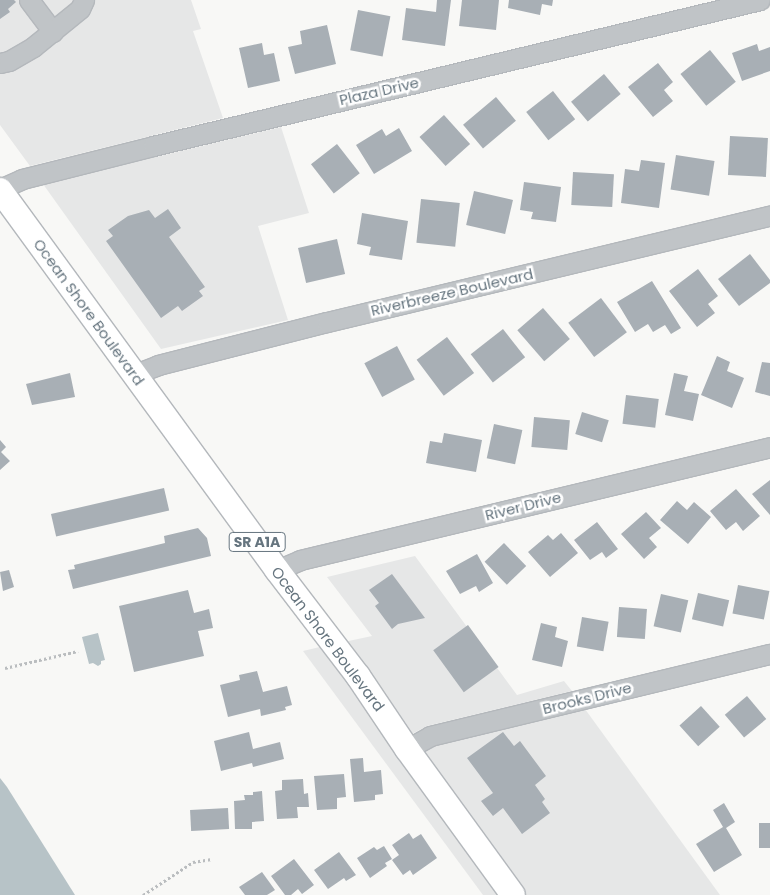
<!DOCTYPE html>
<style>
body{margin:0}
#map{position:relative;width:770px;height:895px;overflow:hidden;background:#f8f8f6;font-family:Poppins,sans-serif}
div>[style]{position:absolute}
[style*='--x']{left:calc(var(--x)*1px);top:calc(var(--y)*1px);width:calc(var(--w)*1px);rotate:calc(var(--a)*1deg)}
.built>*{inset:0;background:#e6e7e7}
.water>*{inset:0;background:#b7c3c7}
.building>*{inset:0;background:#a8afb5;transform-origin:0 0}
.path>*{height:3px;margin-top:-1.5px;transform-origin:0;background:repeating-linear-gradient(90deg,#babdbf 0 2.5px,transparent 0 5px)}
.roads{filter:drop-shadow(1px 0 #b4b8bc) drop-shadow(-1px 0 #b4b8bc) drop-shadow(0 1px #b4b8bc) drop-shadow(0 -1px #b4b8bc)}
.minor>*{height:19px;margin:-9.5px;padding:0 9.5px;transform-origin:9.5px;border-radius:9.5px;background:#c0c4c7}
.major>*{height:24px;margin:-12px;padding:0 12px;transform-origin:12px;border-radius:12px;background:#fff}
span{translate:-50% -50%;white-space:nowrap;text-align:center;line-height:1.15;-webkit-text-stroke:5px #fff;paint-order:stroke}
.shield-label span{padding:1px 4px;background:#fff;border:1px solid;border-radius:4px;-webkit-text-stroke-width:0}
.shield-label{font-size:14px;color:#66757f;font-weight:700}
.street-label{font-size:15px;color:#66757f}
</style>
<div id="map">
<div class="built">
<i style="clip-path:polygon(0 0,191px 0,201px 29px,193px 31px,223px 118px,30px 166px,0 125px)"></i>
<i style="clip-path:polygon(281px 127px,309px 213px,258px 226px,288px 320px,161px 349px,43px 184px)"></i>
<i style="clip-path:polygon(415px 556px,517px 695px,564px 681px,572px 691px,427px 726px,410px 735px,344px 642px,372px 636px,327px 577px)"></i>
<i style="clip-path:polygon(324px 646px,502px 895px,483px 895px,303px 651px)"></i>
<i style="clip-path:polygon(585px 709px,720px 895px,525px 895px,422px 752px,433px 746px)"></i>
</div>
<div class="water">
<i style="clip-path:polygon(98px 633px,105px 660px,101px 661px,101px 664px,98px 666px,93px 663px,89px 664px,82px 637px)"></i>
<i style="clip-path:polygon(0 778px,7px 787px,75px 895px,0 895px)"></i>
</div>
<div class="building">
<i style="clip-path:polygon(0 0,14px 0,16px 2px,8px 9px,10px 12px,0 19px)"></i>
<i style="clip-path:polygon(437px 0,451px 0,445px 46px,402px 40px,406px 8px,436px 12px)"></i>
<i style="clip-path:polygon(462px 0,499px 0,496px 30px,459px 26px)"></i>
<i style="clip-path:polygon(509px 0,553px 0,552px 6px,542px 4px,540px 15px,508px 8px)"></i>
<i style="left:358px;top:10px;width:33px;height:41px;rotate:11deg"></i>
<i style="clip-path:polygon(327px 25px,336px 64px,295px 74px,288px 47px,302px 44px,300px 31px)"></i>
<i style="clip-path:polygon(262px 43px,264px 55px,274px 53px,280px 81px,248px 88px,239px 48px)"></i>
<i style="clip-path:polygon(757px 44px,759px 51px,770px 47px,770px 71px,742px 81px,732px 53px)"></i>
<i style="left:710px;top:50px;width:41px;height:38px;rotate:51deg"></i>
<i style="clip-path:polygon(658px 63px,673px 82px,664px 90px,673px 101px,653px 117px,628px 87px)"></i>
<i style="left:604px;top:74px;width:26px;height:43px;rotate:50deg"></i>
<i style="left:553px;top:91px;width:36px;height:34px;rotate:52deg"></i>
<i style="left:496px;top:97px;width:31px;height:43px;rotate:50deg"></i>
<i style="left:444px;top:115px;width:39px;height:33px;rotate:48deg"></i>
<i style="clip-path:polygon(399px 128px,412px 151px,374px 174px,356px 145px,382px 129px,386px 136px)"></i>
<i style="left:730px;top:136px;width:38px;height:39px;rotate:3deg"></i>
<i style="left:337px;top:144px;width:37px;height:33px;rotate:52deg"></i>
<i style="left:676px;top:155px;width:39px;height:35px;rotate:9deg"></i>
<i style="clip-path:polygon(641px 160px,665px 163px,659px 208px,621px 203px,625px 169px,639px 171px)"></i>
<i style="left:573px;top:172px;width:41px;height:33px;rotate:3deg"></i>
<i style="clip-path:polygon(524px 182px,561px 187px,556px 222px,531px 219px,533px 212px,520px 210px)"></i>
<i style="left:474px;top:191px;width:40px;height:35px;rotate:13deg"></i>
<i style="left:421px;top:199px;width:39px;height:44px;rotate:6deg"></i>
<i style="clip-path:polygon(168px 209px,181px 228px,169px 237px,205px 287px,199px 291px,203px 296px,182px 311px,178px 306px,161px 318px,106px 241px,113px 236px,108px 230px,128px 216px,149px 210px,155px 218px)"></i>
<i style="clip-path:polygon(362px 213px,408px 221px,402px 260px,369px 255px,371px 247px,357px 244px)"></i>
<i style="left:337px;top:239px;width:36px;height:40px;rotate:77deg"></i>
<i style="clip-path:polygon(750px 254px,770px 280px,770px 283px,739px 306px,718px 279px)"></i>
<i style="clip-path:polygon(698px 269px,718px 296px,708px 304px,715px 313px,697px 327px,669px 291px)"></i>
<i style="clip-path:polygon(652px 281px,681px 328px,671px 334px,665px 325px,653px 332px,648px 324px,635px 332px,617px 302px)"></i>
<i style="left:601px;top:298px;width:43px;height:41px;rotate:53deg"></i>
<i style="left:543px;top:308px;width:41px;height:34px;rotate:49deg"></i>
<i style="left:503px;top:329px;width:36px;height:41px;rotate:52deg"></i>
<i style="left:447px;top:337px;width:45px;height:38px;rotate:53deg"></i>
<i style="left:397px;top:346px;width:38px;height:37px;rotate:62deg"></i>
<i style="clip-path:polygon(717px 356px,730px 362px,727px 371px,744px 378px,732px 408px,701px 395px)"></i>
<i style="clip-path:polygon(762px 362px,770px 363px,770px 396px,755px 392px)"></i>
<i style="clip-path:polygon(70px 373px,75px 397px,32px 405px,26px 384px)"></i>
<i style="clip-path:polygon(674px 373px,688px 376px,684px 391px,699px 394px,693px 421px,665px 415px)"></i>
<i style="left:626px;top:395px;width:33px;height:29px;rotate:7deg"></i>
<i style="left:582px;top:412px;width:28px;height:23px;rotate:17deg"></i>
<i style="left:534px;top:417px;width:36px;height:30px;rotate:5deg"></i>
<i style="left:494px;top:424px;width:29px;height:35px;rotate:12deg"></i>
<i style="clip-path:polygon(444px 433px,482px 440px,476px 472px,426px 463px,430px 441px,442px 443px)"></i>
<i style="clip-path:polygon(0 440px,6px 447px,1px 452px,10px 461px,0 470px)"></i>
<i style="clip-path:polygon(770px 480px,770px 515px,752px 494px)"></i>
<i style="left:164px;top:488px;width:23px;height:116px;rotate:77deg"></i>
<i style="clip-path:polygon(736px 489px,760px 516px,743px 531px,736px 522px,726px 530px,710px 511px)"></i>
<i style="clip-path:polygon(677px 501px,687px 510px,694px 502px,711px 517px,688px 544px,660px 520px)"></i>
<i style="clip-path:polygon(646px 512px,661px 528px,649px 538px,657px 547px,644px 559px,621px 534px)"></i>
<i style="clip-path:polygon(597px 522px,618px 549px,606px 558px,602px 552px,590px 560px,574px 540px)"></i>
<i style="clip-path:polygon(198px 528px,207px 538px,211px 556px,73px 589px,68px 570px,75px 569px,74px 565px,165px 543px,164px 536px)"></i>
<i style="clip-path:polygon(561px 533px,578px 553px,550px 577px,528px 552px,548px 535px,553px 540px)"></i>
<i style="left:504px;top:543px;width:32px;height:27px;rotate:46deg"></i>
<i style="clip-path:polygon(477px 554px,493px 583px,479px 592px,476px 586px,460px 594px,446px 571px)"></i>
<i style="clip-path:polygon(9px 570px,14px 587px,3px 591px,0 572px)"></i>
<i style="clip-path:polygon(392px 574px,425px 618px,398px 624px,392px 629px,375px 606px,379px 603px,369px 590px)"></i>
<i style="left:738px;top:585px;width:32px;height:29px;rotate:11deg"></i>
<i style="clip-path:polygon(188px 590px,194px 613px,209px 609px,213px 628px,198px 631px,204px 656px,134px 672px,119px 606px)"></i>
<i style="left:698px;top:593px;width:32px;height:27px;rotate:13deg"></i>
<i style="left:661px;top:594px;width:28px;height:33px;rotate:13deg"></i>
<i style="left:619px;top:607px;width:28px;height:30px;rotate:4deg"></i>
<i style="left:582px;top:617px;width:27px;height:30px;rotate:10deg"></i>
<i style="clip-path:polygon(541px 623px,557px 627px,555px 637px,568px 641px,562px 667px,532px 660px)"></i>
<i style="left:468px;top:625px;width:52px;height:43px;rotate:54deg"></i>
<i style="clip-path:polygon(257px 671px,263px 692px,287px 686px,292px 705px,285px 707px,286px 710px,261px 716px,260px 709px,228px 717px,220px 685px,240px 680px,239px 675px)"></i>
<i style="left:747px;top:696px;width:30px;height:29px;rotate:50deg"></i>
<i style="left:701px;top:706px;width:28px;height:29px;rotate:48deg"></i>
<i style="clip-path:polygon(249px 732px,253px 749px,280px 742px,284px 759px,253px 767px,252px 763px,221px 771px,214px 741px)"></i>
<i style="clip-path:polygon(503px 732px,514px 746px,520px 741px,546px 776px,535px 785px,545px 799px,542px 802px,550px 813px,522px 834px,503px 808px,493px 816px,481px 801px,493px 793px,467px 758px)"></i>
<i style="clip-path:polygon(363px 758px,364px 772px,381px 770px,383px 794px,375px 795px,375px 800px,354px 802px,350px 759px)"></i>
<i style="clip-path:polygon(344px 774px,346px 797px,337px 798px,337px 809px,317px 810px,314px 776px)"></i>
<i style="clip-path:polygon(303px 779px,304px 794px,308px 793px,309px 807px,297px 807px,298px 818px,277px 819px,275px 791px,282px 790px,282px 780px)"></i>
<i style="clip-path:polygon(262px 791px,264px 821px,252px 822px,252px 829px,235px 829px,234px 801px,245px 800px,244px 795px,253px 795px,253px 792px)"></i>
<i style="clip-path:polygon(724px 803px,735px 822px,726px 828px,742px 855px,714px 872px,696px 844px,723px 827px,713px 810px)"></i>
<i style="left:228px;top:808px;width:21px;height:38px;rotate:87deg"></i>
<i style="left:759px;top:823px;width:11px;height:25px"></i>
<i style="clip-path:polygon(409px 833px,413px 839px,421px 834px,437px 858px,413px 875px,410px 870px,403px 875px,392px 860px,399px 855px,392px 845px)"></i>
<i style="clip-path:polygon(384px 846px,392px 859px,385px 863px,387px 866px,370px 878px,357px 858px,374px 847px,377px 850px)"></i>
<i style="clip-path:polygon(339px 852px,356px 875px,346px 881px,344px 878px,328px 889px,314px 870px)"></i>
<i style="clip-path:polygon(294px 859px,314px 885px,302px 894px,298px 889px,291px 895px,285px 895px,271px 876px)"></i>
<i style="clip-path:polygon(262px 872px,275px 890px,267px 895px,245px 895px,239px 887px)"></i>
</div>
<div class="path">
<i style="--x:5;--y:668;--w:75;--a:-13.1"></i>
<i style="--x:143;--y:895;--w:60;--a:-33.4"></i>
<i style="--x:193;--y:862;--w:19;--a:-9"></i>
</div>
<div class="roads">
<div class="minor">
<i style="--x:29;--y:0;--w:40;--a:53"></i>
<i style="--x:0;--y:63;--w:9;--a:-13"></i>
<i style="--x:9;--y:61;--w:28;--a:-30"></i>
<i style="--x:33;--y:47;--w:60;--a:-39"></i>
<i style="--x:80;--y:9;--w:10;--a:-66"></i>
<i style="--x:0;--y:189;--w:24;--a:-24"></i>
<i style="--x:22;--y:179;--w:135;--a:-14.1"></i>
<i style="--x:153;--y:146;--w:624;--a:-13.52"></i>
<i style="--x:135;--y:374;--w:25;--a:-21"></i>
<i style="--x:158;--y:365;--w:174;--a:-14.3"></i>
<i style="--x:327;--y:322;--w:456;--a:-13.5"></i>
<i style="--x:277;--y:570;--w:25;--a:-23"></i>
<i style="--x:300;--y:560;--w:483;--a:-13.5"></i>
<i style="--x:407;--y:749;--w:26;--a:-29"></i>
<i style="--x:430;--y:736;--w:350;--a:-13.6"></i>
</div>
<div class="major">
<i style="--x:0;--y:190;--w:470;--a:53.9"></i>
<i style="--x:277;--y:570;--w:133;--a:52.6"></i>
<i style="--x:358;--y:676;--w:88;--a:56.1"></i>
<i style="--x:407;--y:749;--w:180;--a:54"></i>
</div>
</div>
<div class="shield-label">
<span style="left:257px;top:542px">SR A1A</span>
</div>
<div class="street-label">
<span style="left:379px;top:91px;rotate:-13deg">Plaza Drive</span>
<span style="left:452px;top:292px;rotate:-13deg">Riverbreeze Boulevard</span>
<span style="left:89px;top:312px;rotate:54deg">Ocean Shore Boulevard</span>
<span style="left:523px;top:506px;rotate:-14deg">River Drive</span>
<span style="left:328px;top:639px;rotate:53deg">Ocean Shore Boulevard</span>
<span style="left:587px;top:698px;rotate:-14deg">Brooks Drive</span>
</div>
</div>
